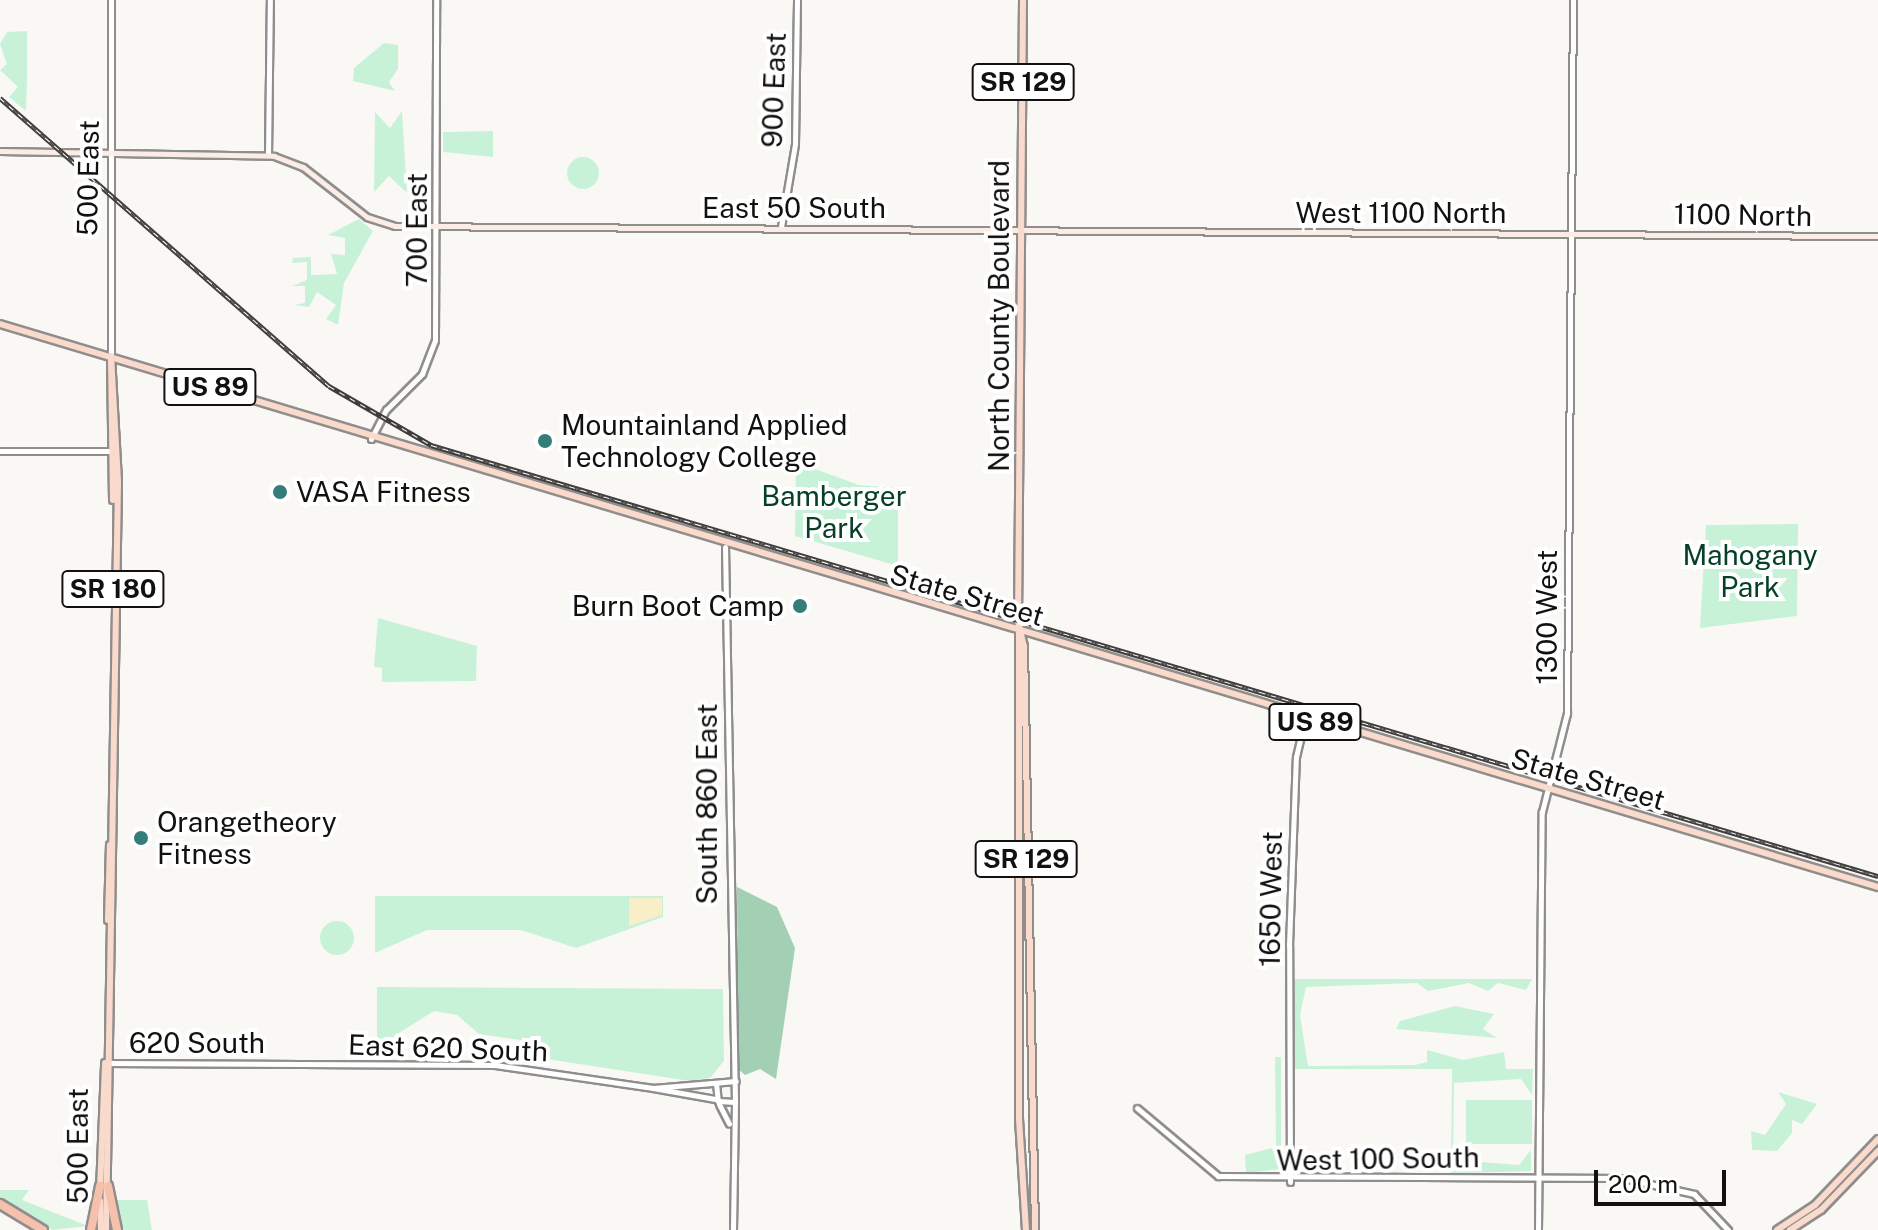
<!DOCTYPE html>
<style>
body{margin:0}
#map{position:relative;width:1878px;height:1230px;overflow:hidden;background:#faf8f5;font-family:"Public Sans",sans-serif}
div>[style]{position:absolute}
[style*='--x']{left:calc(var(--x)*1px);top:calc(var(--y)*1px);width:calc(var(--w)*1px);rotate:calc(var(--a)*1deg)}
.green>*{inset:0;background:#c7f2d8;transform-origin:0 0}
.round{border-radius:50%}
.forest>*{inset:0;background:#a3cfb4}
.sand>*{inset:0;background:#f8efc9}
.roads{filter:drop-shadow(2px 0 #908e8c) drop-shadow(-2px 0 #908e8c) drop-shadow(0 2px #908e8c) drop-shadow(0 -2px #908e8c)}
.tertiary>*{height:5px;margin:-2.5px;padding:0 2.5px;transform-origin:2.5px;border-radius:2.5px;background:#fff}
.secondary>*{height:5px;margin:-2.5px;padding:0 2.5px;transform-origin:2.5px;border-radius:2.5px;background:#fcece6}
.primary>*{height:6px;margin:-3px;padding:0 3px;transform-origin:3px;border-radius:3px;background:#f9dacd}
.motorway>*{height:8px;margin:-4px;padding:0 4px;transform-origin:4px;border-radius:4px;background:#f5c1ac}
.rail>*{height:5px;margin-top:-2.5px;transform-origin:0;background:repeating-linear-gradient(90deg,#fff 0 6px,#3f3e3d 0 12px);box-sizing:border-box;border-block:2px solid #3f3e3d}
.dots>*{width:22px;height:22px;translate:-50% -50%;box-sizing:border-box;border:4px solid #fff;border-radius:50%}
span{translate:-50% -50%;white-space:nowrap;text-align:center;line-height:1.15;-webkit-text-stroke:8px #fff;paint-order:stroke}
.shield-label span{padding:2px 6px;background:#fff;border:2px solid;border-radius:6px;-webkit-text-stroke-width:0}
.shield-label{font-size:26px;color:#121110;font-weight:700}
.street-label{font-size:28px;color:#121110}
.poi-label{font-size:28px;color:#121110}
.left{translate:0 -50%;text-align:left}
.right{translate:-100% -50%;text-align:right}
.park-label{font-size:28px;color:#064026}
.scale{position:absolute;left:1594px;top:1170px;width:132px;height:36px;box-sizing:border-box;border:4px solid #121110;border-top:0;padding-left:10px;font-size:24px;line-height:28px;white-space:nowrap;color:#121110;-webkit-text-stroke:6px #fff;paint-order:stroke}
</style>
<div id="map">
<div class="green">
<i style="clip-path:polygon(27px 31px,27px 79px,26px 111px,9px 97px,18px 87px,0 70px,7px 64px,0 44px,7px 32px)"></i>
<i style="clip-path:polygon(384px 43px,398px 45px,398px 69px,389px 82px,395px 91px,353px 81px,354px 68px)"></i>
<i style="clip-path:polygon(402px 111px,407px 193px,389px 176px,374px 192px,375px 112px,390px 128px)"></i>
<i style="clip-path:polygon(493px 131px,493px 157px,443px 152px,443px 132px)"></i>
<i class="round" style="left:567px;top:157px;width:32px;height:32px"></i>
<i style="clip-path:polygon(359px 219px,373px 231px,344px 283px,338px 325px,326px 319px,336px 305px,317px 292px,309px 307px,294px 305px,305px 303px,305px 286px,292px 286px,307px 280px,307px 262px,292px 263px,293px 258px,311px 257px,311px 275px,337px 274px,331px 254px,345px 255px,345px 238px,328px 235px)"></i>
<i style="clip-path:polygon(796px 462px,859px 485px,898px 488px,898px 566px,795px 536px)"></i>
<i style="clip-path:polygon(1798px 524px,1797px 616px,1700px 628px,1706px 525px)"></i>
<i style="clip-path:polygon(378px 618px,477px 646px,476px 681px,382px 682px,382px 668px,374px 667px)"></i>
<i style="clip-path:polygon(375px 896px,663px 896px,663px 917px,576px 948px,521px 930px,427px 930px,375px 953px)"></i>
<i class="round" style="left:320px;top:921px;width:34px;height:34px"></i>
<i style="clip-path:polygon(1294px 979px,1532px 979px,1526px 990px,1498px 983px,1488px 991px,1469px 983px,1428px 991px,1417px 983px,1306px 987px,1300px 1015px,1308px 1066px,1415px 1065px,1427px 1062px,1427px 1050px,1463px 1060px,1504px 1052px,1506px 1069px,1533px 1069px,1532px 1095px,1521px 1079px,1454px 1083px,1453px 1160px,1519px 1165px,1531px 1150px,1531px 1171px,1451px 1173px,1452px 1069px,1295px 1069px)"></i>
<i style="clip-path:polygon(377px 987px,723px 989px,724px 1061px,710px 1078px,690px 1081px,540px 1058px,542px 1043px,479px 1034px,457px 1015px,434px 1011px,394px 1036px,394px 1053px,377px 1053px)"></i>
<i style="clip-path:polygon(1455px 1006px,1494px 1014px,1483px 1029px,1497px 1038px,1396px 1029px,1400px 1021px)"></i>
<i style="clip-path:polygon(1275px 1057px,1281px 1057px,1281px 1169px,1246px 1173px,1245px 1155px,1276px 1147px)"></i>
<i style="clip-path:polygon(1778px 1092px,1817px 1104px,1802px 1124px,1792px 1120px,1792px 1133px,1777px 1151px,1752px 1150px,1751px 1131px,1765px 1135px,1786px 1104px)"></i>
<i style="left:1532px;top:1100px;width:44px;height:66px;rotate:90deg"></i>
<i style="clip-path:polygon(0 1190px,29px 1190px,22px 1200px,88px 1226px,52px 1230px,0 1199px)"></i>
<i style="clip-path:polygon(116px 1200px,147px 1200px,152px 1230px,121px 1230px)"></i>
</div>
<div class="forest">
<i style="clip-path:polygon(737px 887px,777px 907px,795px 948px,776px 1079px,760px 1069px,745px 1075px,738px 1069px)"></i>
</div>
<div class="sand">
<i style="clip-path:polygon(629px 898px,662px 898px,662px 915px,629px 926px)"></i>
</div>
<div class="roads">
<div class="tertiary">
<i style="--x:268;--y:155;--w:155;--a:-89.3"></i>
<i style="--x:781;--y:227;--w:84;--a:-80.4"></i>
<i style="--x:795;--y:144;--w:144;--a:-89.2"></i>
<i style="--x:111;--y:356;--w:356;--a:-90"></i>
<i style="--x:371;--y:439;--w:33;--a:-63"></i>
<i style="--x:386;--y:410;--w:51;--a:-45"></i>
<i style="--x:422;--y:374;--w:36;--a:-69"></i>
<i style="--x:435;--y:340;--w:340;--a:-89.8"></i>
<i style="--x:0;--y:451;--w:110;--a:0"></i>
<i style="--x:107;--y:1063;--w:388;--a:0.3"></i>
<i style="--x:495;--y:1065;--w:160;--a:8.3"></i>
<i style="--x:653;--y:1088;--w:83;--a:-4.8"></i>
<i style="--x:716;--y:1083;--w:18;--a:84"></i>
<i style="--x:718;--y:1101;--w:17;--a:3"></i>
<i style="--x:735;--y:1102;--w:555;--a:-91.03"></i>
<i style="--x:653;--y:1088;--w:63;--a:10.1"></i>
<i style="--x:719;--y:1104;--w:22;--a:63"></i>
<i style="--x:1137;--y:1108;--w:106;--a:40"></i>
<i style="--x:1218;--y:1176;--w:405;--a:0.3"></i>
<i style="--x:1623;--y:1178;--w:73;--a:12.7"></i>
<i style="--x:1694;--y:1194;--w:50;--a:46.6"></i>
<i style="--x:1290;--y:1182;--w:237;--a:-90.2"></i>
<i style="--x:1289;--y:945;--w:188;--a:-87.9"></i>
<i style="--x:1296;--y:757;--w:39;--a:-77"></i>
<i style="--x:733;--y:1230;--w:127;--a:-89.1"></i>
<i style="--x:1538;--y:1230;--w:418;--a:-89.5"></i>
<i style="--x:1542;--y:812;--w:102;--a:-75.8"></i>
<i style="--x:1567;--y:713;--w:713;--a:-89.52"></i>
</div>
<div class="secondary">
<i style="--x:0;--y:151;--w:274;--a:1"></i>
<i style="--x:274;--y:156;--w:31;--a:21"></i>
<i style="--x:303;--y:167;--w:81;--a:38"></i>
<i style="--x:367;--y:217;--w:29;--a:18"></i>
<i style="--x:395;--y:226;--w:1483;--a:0.39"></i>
</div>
<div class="primary">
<i style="--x:1023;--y:0;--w:621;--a:90.46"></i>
<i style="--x:1018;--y:621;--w:26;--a:77"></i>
<i style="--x:1024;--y:646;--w:584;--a:88.92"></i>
<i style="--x:0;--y:324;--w:1961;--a:16.69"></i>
<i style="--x:111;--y:356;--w:144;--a:89.2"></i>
<i style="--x:1019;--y:633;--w:486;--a:90"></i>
<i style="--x:1019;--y:1119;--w:111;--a:86.4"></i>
<i style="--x:108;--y:920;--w:75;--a:-88.5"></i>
<i style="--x:100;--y:1190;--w:127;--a:-87.7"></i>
<i style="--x:100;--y:1201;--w:29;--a:88"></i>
<i style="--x:106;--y:1230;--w:749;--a:-89.08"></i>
<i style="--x:118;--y:481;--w:125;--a:-93.2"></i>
<i style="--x:1777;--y:1230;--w:45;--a:-33.3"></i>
<i style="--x:1815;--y:1205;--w:91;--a:-46.3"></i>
<i style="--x:1790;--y:1230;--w:37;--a:-33"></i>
<i style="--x:1821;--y:1210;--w:82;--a:-46"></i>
</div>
<div class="motorway">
<i style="--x:108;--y:1186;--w:45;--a:78.4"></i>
<i style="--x:0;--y:1204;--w:50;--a:31.2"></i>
<i style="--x:91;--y:1230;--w:45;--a:-78.4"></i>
</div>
</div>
<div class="rail">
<i style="--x:0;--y:98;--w:437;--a:41.2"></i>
<i style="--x:329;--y:386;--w:118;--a:30"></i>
<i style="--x:431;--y:445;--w:1510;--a:16.59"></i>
</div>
<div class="dots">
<i style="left:545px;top:441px;background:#357d79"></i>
<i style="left:280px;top:492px;background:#357d79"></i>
<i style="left:800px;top:606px;background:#357d79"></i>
<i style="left:141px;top:838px;background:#357d79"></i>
</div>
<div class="shield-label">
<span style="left:1023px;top:82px">SR 129</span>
<span style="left:210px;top:387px">US 89</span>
<span style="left:113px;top:589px">SR 180</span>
<span style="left:1315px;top:722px">US 89</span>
<span style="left:1026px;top:859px">SR 129</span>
</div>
<div class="street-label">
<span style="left:774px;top:90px;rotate:-88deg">900 East</span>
<span style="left:88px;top:178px;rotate:-89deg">500 East</span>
<span style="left:794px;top:208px">East 50 South</span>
<span style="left:1401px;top:213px">West 1100 North</span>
<span style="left:1743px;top:215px;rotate:1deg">1100 North</span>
<span style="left:417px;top:230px;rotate:-90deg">700 East</span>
<span style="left:999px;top:316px;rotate:-90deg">North County Boulevard</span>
<span style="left:967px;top:595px;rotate:16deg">State Street</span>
<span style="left:1547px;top:617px;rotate:-90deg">1300 West</span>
<span style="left:1588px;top:779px;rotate:16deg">State Street</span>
<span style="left:707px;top:804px;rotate:-90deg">South 860 East</span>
<span style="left:1271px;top:899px;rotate:-89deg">1650 West</span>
<span style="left:197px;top:1043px">620 South</span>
<span style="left:448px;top:1048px;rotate:2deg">East 620 South</span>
<span style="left:78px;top:1146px;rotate:-90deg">500 East</span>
<span style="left:1378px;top:1159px;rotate:-1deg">West 100 South</span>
</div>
<div class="poi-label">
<span class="left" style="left:561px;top:441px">Mountainland Applied<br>Technology College</span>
<span class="left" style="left:296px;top:492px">VASA Fitness</span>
<span class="right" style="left:784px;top:606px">Burn Boot Camp</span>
<span class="left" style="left:157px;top:838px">Orangetheory<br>Fitness</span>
</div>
<div class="park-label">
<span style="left:834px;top:512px">Bamberger<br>Park</span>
<span style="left:1750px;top:571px">Mahogany<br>Park</span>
</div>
<div class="scale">200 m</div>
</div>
